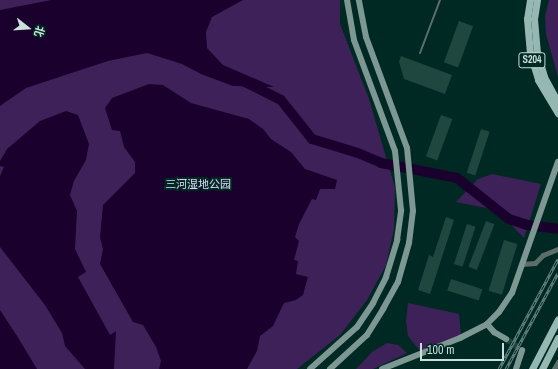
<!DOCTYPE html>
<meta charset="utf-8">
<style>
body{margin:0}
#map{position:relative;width:558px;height:369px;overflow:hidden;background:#002924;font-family:"Archivo Narrow","Noto Sans SC",sans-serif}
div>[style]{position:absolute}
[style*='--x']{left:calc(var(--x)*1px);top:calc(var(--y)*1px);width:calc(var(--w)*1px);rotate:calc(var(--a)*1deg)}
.green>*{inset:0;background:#3f2159}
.water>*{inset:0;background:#1a012d}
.river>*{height:10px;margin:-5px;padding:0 5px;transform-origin:5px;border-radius:5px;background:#1a012d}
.building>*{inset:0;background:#204640;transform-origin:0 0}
.secondary-tunnel>*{height:6px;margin-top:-3px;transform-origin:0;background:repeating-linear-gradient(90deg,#1e443f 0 6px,transparent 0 9px)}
.lane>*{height:2px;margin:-1px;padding:0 1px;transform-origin:1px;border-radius:1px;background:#5c6d6a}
.street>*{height:4.5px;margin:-2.25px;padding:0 2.25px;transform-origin:2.25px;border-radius:2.25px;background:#5c6d6a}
.secondary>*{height:6px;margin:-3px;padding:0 3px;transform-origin:3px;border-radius:3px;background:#7d9793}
.primary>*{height:7px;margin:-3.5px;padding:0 3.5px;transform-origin:3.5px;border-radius:3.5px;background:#96b8b2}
.rail>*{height:3px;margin-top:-1.5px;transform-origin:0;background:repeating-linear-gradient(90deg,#002924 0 4.5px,#688682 0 9px);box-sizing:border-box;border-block:1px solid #688682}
span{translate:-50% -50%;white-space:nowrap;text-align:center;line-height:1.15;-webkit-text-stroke:4px #002924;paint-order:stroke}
.shield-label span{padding:1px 3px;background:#002924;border:1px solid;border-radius:3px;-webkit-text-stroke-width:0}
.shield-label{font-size:10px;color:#cbdfdb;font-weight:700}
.park-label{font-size:11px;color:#e6d5fb}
.north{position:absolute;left:8px;top:8px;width:40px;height:40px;-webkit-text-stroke:3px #002924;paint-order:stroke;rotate:107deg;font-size:11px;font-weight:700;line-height:16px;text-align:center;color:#cbdfdb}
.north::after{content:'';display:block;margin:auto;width:14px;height:18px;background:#cbdfdb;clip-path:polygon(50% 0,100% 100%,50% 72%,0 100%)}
.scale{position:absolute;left:420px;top:343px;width:84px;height:18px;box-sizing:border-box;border:2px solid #cbdfdb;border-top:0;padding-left:5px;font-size:12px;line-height:14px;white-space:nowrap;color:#cbdfdb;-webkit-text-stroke:3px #002924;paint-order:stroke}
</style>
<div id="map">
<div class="green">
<i style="clip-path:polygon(0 0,340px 0,340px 24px,369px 99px,395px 188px,394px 229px,386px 265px,367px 300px,340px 335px,297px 369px,0 369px)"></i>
<i style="clip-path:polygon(549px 0,558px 0,558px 77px,546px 34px,545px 16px)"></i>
<i style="clip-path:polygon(492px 174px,541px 184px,524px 238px,497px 210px,456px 202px,478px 179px)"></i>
<i style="clip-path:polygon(408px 303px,459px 314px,461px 336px,420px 351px,408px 336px,406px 321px)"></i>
<i style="clip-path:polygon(387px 343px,398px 345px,407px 353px,373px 369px,356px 369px,372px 352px)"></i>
</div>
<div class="water">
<i style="clip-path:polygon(51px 0,243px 0,212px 17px,206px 32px,207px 48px,223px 65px,274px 87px,233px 86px,201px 74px,182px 64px,147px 53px,108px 61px,26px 88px,0 106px,0 10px)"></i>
<i style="clip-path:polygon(149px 84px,163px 85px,191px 103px,249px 119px,263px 129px,271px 139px,291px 152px,305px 169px,337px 180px,335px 189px,320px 189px,316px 200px,312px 199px,299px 224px,295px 237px,299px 241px,294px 260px,298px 261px,296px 274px,308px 277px,303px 295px,296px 300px,284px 303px,273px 326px,260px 336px,257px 351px,247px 369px,159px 369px,161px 361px,156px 347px,143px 325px,133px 322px,100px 264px,103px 249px,100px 237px,103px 205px,135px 173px,135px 162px,124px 147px,120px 131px,112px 130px,105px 108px,112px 98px)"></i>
<i style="clip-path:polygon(66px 111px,78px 115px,89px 144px,86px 160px,74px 181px,70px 195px,77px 211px,75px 249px,86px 272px,78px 277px,110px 335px,116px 331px,114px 369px,85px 369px,65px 346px,62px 333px,45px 305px,0 247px,0 176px,4px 167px,0 166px,0 161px,7px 149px,40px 121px)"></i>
<i style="clip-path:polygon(0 310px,17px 336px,37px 369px,0 369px)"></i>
</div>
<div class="river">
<i style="--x:243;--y:81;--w:42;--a:26.6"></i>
<i style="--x:281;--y:100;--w:50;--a:51.5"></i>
<i style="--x:312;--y:139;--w:48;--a:16.9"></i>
<i style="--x:358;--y:153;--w:25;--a:23"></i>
<i style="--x:381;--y:163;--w:77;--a:11.2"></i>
<i style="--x:457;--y:178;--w:66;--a:38.3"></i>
<i style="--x:509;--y:219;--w:19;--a:18"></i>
<i style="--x:527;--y:225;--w:31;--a:7"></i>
</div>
<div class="building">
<i style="left:459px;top:21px;width:15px;height:44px;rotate:20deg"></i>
<i style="clip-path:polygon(401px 56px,452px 75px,445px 94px,404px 79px,399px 62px)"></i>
<i style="left:441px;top:115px;width:12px;height:44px;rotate:20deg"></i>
<i style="left:481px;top:129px;width:9px;height:46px;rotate:18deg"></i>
<i style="clip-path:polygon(446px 217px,454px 220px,430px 294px,418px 290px,429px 255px,433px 257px)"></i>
<i style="left:486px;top:221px;width:9px;height:49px;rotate:21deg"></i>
<i style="left:467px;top:224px;width:9px;height:42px;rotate:18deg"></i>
<i style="left:504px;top:240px;width:14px;height:53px;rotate:17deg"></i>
<i style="left:451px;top:279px;width:33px;height:12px;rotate:18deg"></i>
</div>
<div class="secondary-tunnel">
<i style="--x:506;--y:339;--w:19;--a:35"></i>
</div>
<div class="lane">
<i style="--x:420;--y:53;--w:57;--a:-69.3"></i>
</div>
<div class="street">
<i style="--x:522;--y:264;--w:13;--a:-4"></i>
<i style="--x:535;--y:263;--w:11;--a:-45"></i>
<i style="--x:543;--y:255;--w:16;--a:-22"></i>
<i style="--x:554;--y:369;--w:8;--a:-60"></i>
</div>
<div class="secondary">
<i style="--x:487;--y:324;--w:11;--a:49"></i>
<i style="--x:494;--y:332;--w:14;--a:30"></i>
<i style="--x:310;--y:369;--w:63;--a:-41.8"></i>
<i style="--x:357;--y:327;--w:29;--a:-56"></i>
<i style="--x:373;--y:303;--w:29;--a:-63"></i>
<i style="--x:386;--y:277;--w:39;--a:-73"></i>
<i style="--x:397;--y:240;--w:30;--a:-82"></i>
<i style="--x:401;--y:210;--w:59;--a:-95.8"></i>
<i style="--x:395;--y:151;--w:118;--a:-110.3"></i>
<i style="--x:354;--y:40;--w:41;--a:-99.9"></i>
<i style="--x:330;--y:369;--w:50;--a:-42.6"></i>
<i style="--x:367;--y:335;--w:31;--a:-58"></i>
<i style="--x:383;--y:309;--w:31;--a:-61"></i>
<i style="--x:398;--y:282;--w:41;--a:-74.2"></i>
<i style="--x:409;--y:243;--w:32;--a:-83"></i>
<i style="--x:413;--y:211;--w:63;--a:-95.4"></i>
<i style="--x:407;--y:148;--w:118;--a:-110.3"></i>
<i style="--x:366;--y:37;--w:38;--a:-101"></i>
<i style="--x:382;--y:369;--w:84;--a:-21.7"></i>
<i style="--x:460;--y:338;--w:30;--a:-27"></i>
<i style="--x:487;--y:324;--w:17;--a:-45"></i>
<i style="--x:499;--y:312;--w:23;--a:-56"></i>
<i style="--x:512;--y:293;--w:139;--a:-70.7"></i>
<i style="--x:516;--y:369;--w:20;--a:-72"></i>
</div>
<div class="primary">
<i style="--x:530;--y:0;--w:19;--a:99"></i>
<i style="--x:527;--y:19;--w:34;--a:85"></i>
<i style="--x:530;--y:53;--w:28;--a:73"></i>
<i style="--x:538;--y:80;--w:39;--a:59"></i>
<i style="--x:537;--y:0;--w:19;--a:99"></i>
<i style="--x:534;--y:19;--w:33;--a:85"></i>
<i style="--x:537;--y:52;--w:26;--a:74"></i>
<i style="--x:544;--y:77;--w:29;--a:61"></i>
<i style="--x:532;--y:369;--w:56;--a:-62.5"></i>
<i style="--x:542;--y:369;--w:35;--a:-63"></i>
</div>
<div class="rail">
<i style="--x:499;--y:369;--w:125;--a:-61.8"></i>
<i style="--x:506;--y:369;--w:109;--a:-61.6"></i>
</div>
<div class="shield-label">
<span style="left:532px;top:60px">S204</span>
</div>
<div class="park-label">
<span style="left:198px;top:184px">三河湿地公园</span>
</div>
<div class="north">北</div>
<div class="scale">100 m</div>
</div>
